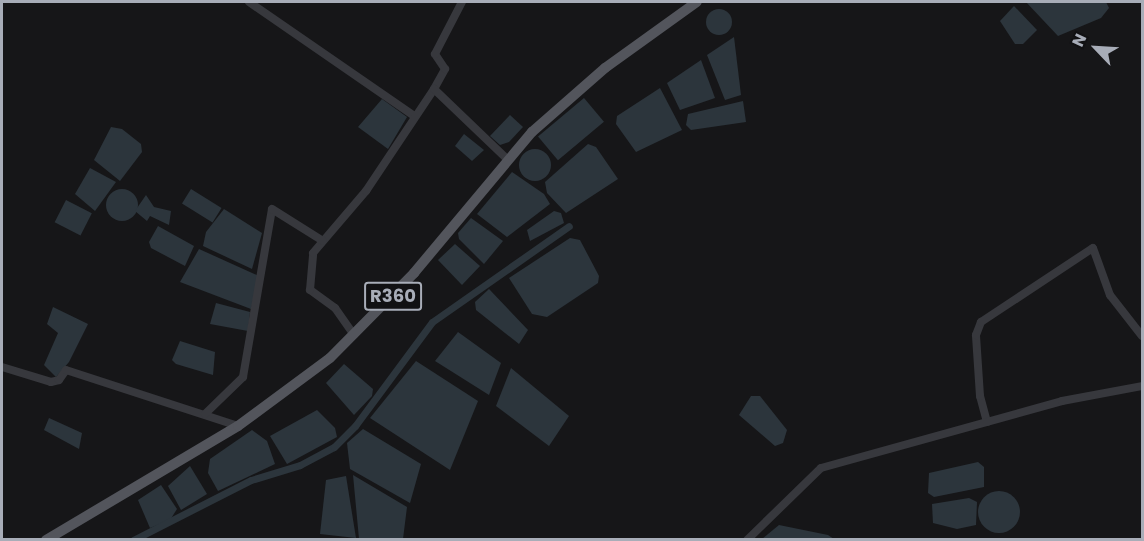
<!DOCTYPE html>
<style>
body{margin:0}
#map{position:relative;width:1144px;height:541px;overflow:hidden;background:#161618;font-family:Poppins,sans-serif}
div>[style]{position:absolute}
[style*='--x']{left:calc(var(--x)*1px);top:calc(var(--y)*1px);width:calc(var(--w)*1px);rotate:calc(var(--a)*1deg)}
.water>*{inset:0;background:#2c353c;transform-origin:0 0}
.round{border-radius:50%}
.canal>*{height:7px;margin:-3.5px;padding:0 3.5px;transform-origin:3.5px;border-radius:3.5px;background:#2c353c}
.minor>*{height:8px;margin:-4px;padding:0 4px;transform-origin:4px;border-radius:4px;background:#37383d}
.major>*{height:10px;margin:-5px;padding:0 5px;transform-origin:5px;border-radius:5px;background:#53555c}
span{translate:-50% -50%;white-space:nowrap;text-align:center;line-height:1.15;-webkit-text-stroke:6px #111113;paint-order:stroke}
.shield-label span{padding:2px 4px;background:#111113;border:2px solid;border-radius:4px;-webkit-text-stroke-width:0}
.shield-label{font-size:18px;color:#a8adb8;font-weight:700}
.frame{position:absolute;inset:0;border:3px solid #a8adb8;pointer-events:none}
.north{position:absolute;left:1066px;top:18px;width:60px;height:60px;-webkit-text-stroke:4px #111113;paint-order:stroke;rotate:295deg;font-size:16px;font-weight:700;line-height:24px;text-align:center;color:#a8adb8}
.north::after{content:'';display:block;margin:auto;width:21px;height:27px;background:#a8adb8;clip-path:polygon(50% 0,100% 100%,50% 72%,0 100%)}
</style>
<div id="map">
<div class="water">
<i style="clip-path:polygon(1026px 2px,1106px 2px,1109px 8px,1101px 18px,1058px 36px)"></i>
<i style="clip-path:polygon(1014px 6px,1037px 30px,1023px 44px,1015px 44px,1000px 21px)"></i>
<i class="round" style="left:706px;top:9px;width:26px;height:26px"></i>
<i style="clip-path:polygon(734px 37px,741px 95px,725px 100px,707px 55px)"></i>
<i style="clip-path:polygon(701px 60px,715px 98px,680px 110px,667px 83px)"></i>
<i style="clip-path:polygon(660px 88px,682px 130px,636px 152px,616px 124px,617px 116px)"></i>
<i style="left:584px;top:98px;width:31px;height:60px;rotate:50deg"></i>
<i style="clip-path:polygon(382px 99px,407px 117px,388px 149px,358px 127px)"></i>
<i style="clip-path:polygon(743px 101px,746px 122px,691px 130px,686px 125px,688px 114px)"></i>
<i style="clip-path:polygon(510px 115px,523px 127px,509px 142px,500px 145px,490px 136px)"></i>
<i style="clip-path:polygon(111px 127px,122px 129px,141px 144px,142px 152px,120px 181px,94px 160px)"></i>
<i style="clip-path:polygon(464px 134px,484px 150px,472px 161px,455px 146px)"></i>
<i style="clip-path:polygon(588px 144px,596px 147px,618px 179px,566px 213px,547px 193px,545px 182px)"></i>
<i class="round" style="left:519px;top:149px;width:32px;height:32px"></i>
<i style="clip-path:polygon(90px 168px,116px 182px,95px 211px,75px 194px)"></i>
<i style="clip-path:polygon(512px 172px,544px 194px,550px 204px,507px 237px,477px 214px)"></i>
<i style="left:191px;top:189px;width:36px;height:17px;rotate:32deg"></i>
<i class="round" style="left:106px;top:189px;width:32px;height:32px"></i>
<i style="clip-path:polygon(146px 195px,154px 207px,171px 211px,169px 225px,150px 216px,147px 221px,135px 211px)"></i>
<i style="left:66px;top:200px;width:29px;height:25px;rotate:27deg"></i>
<i style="clip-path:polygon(224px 209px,262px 233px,252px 269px,203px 246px,206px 232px)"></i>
<i style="clip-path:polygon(554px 211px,561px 213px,564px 223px,530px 241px,527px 230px)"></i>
<i style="clip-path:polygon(471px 218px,503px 241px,484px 264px,459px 239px,458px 233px)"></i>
<i style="clip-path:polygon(158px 226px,194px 246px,185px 266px,151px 248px,149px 242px)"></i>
<i style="clip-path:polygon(570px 238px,580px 240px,599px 276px,598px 283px,547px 317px,532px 314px,509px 278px)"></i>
<i style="clip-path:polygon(455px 244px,480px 266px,462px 285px,438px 260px)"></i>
<i style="clip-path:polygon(199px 249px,259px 276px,251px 309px,180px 282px)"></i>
<i style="clip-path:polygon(489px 289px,528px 330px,519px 344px,476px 310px,475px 302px)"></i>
<i style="clip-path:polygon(216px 303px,250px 312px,248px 331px,210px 324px)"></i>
<i style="clip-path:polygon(53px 307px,88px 324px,69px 362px,56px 377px,44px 365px,58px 333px,47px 324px)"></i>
<i style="clip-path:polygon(458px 332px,501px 363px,489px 395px,435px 361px)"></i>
<i style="clip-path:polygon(180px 341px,215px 352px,213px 375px,176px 364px,172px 360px)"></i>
<i style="clip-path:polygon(416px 361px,478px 401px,450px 470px,370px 418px)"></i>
<i style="clip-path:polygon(344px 364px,373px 389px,372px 396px,354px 415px,326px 383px)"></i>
<i style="clip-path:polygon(511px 368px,569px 416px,549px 446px,496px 406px)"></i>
<i style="clip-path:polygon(751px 396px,760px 396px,787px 430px,783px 443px,775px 446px,739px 415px)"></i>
<i style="clip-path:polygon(317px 410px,335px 428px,337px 437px,287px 464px,270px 436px)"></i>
<i style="clip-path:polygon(49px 418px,82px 433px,79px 449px,44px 430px)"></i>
<i style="clip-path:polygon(363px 429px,421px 464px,410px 503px,350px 469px,347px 443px)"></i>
<i style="clip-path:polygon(252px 430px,267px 441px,275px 464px,218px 491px,208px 473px,210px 459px)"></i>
<i style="clip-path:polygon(978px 462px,984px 467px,984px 487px,934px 497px,928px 493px,929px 473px)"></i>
<i style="clip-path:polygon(190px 466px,207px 494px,181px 510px,168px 486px)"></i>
<i style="clip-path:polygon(353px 475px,407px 507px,403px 539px,359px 539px)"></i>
<i style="clip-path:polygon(346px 476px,356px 538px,320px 534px,326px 480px)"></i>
<i style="clip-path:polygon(161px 485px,177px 509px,170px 520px,150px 528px,138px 500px)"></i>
<i class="round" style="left:978px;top:491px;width:42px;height:42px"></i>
<i style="clip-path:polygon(969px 498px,977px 502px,976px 525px,957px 529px,933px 523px,932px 504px)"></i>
<i style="clip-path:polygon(779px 525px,828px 535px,834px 539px,762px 539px)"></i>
</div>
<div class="canal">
<i style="--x:133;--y:540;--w:132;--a:-27"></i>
<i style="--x:251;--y:480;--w:51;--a:-17"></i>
<i style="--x:300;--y:465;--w:38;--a:-28"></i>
<i style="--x:334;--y:447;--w:30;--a:-45"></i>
<i style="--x:355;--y:426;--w:129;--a:-53.5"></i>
<i style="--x:432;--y:322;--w:167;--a:-35"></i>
</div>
<div class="minor">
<i style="--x:249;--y:2;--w:201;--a:34.6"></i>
<i style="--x:434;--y:89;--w:23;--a:-61"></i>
<i style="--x:445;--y:69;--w:18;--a:-124"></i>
<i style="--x:435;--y:54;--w:59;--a:-62.6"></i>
<i style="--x:354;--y:335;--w:33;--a:-125"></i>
<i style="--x:335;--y:308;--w:31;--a:-144"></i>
<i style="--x:310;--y:290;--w:37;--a:-85"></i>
<i style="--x:313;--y:253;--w:82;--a:-49.5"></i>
<i style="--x:366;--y:191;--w:123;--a:-56.3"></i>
<i style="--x:434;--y:89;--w:101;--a:43.8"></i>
<i style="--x:2;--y:367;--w:51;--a:17"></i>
<i style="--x:51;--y:382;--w:8;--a:-14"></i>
<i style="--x:59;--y:380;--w:12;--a:-55"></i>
<i style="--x:66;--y:370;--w:181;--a:18"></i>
<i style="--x:205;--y:414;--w:53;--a:-44.2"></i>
<i style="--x:243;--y:377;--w:170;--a:-80.2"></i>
<i style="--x:272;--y:209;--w:60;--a:32.1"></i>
<i style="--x:987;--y:422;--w:27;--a:-105"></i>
<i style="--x:980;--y:396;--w:61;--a:-93.8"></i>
<i style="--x:976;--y:335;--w:14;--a:-69"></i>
<i style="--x:981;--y:322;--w:134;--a:-33.5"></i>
<i style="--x:1093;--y:248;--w:50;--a:70.1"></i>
<i style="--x:1110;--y:295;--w:52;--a:52"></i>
<i style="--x:747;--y:540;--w:103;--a:-44.2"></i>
<i style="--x:821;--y:468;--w:250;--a:-15.5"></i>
<i style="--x:1062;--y:401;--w:81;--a:-10.6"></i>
</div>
<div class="major">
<i style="--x:46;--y:540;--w:223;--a:-30.7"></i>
<i style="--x:238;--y:426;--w:114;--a:-36.5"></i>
<i style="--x:330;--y:358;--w:120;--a:-45.3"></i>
<i style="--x:414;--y:273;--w:184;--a:-50.1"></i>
<i style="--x:532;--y:132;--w:97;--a:-41.2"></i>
<i style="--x:605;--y:68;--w:113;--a:-35.7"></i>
</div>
<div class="shield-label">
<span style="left:393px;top:296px">R360</span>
</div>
<div class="frame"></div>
<div class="north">N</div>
</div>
